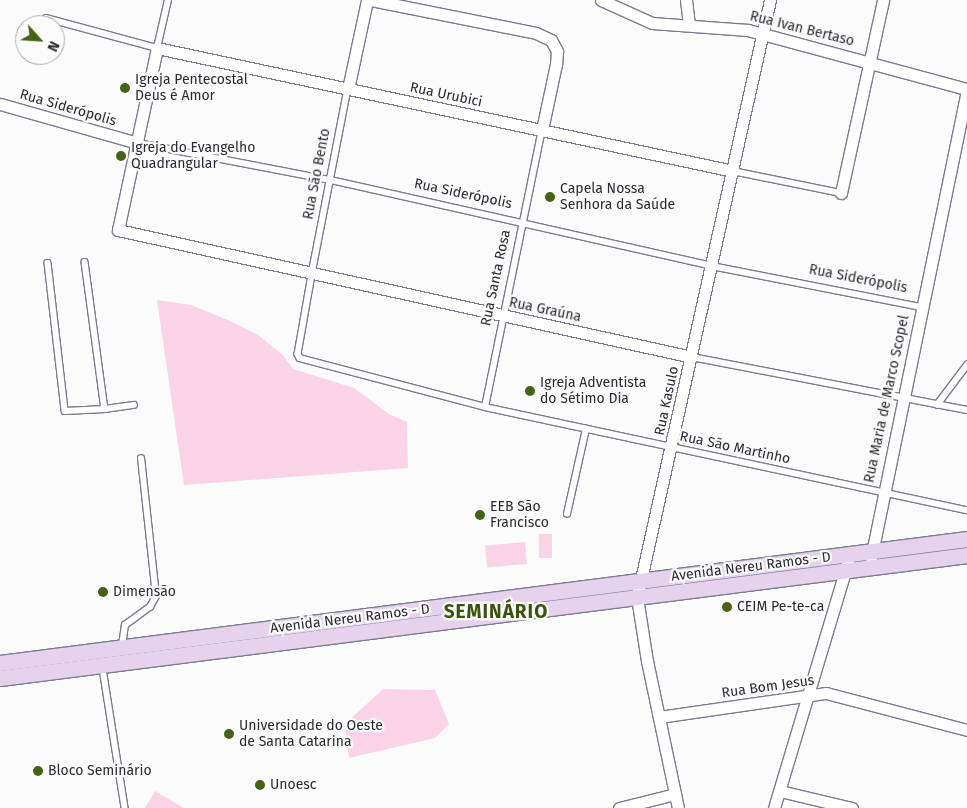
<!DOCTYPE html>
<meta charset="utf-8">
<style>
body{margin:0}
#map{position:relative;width:967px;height:808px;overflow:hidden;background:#fbfbfb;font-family:"Fira Sans",sans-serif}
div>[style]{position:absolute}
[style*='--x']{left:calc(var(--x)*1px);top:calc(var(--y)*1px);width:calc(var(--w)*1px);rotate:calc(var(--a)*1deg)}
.green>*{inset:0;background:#fad3e7;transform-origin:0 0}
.roads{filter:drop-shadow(1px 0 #7a7b91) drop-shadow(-1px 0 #7a7b91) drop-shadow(0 1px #7a7b91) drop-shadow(0 -1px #7a7b91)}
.lane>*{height:5.5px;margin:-2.75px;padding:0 2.75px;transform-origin:2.75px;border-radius:2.75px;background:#fff}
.street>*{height:11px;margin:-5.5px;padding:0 5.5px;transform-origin:5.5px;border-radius:5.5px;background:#fff}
.secondary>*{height:15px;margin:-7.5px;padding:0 7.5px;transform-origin:7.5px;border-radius:7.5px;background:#e5d2ed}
.dots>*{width:14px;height:14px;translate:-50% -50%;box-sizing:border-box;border:2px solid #fbfbfb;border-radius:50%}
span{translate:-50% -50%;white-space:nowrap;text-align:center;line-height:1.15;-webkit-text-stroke:4.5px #fbfbfb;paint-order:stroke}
.street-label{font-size:14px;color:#2a2a34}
.poi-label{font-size:14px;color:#2a2a34}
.left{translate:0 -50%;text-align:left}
.district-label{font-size:19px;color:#39540c;font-weight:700;letter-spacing:1px}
.north{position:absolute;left:15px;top:15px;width:50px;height:50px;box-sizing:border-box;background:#fbfbfb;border:1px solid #a7a7ab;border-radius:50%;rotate:116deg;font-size:14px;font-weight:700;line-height:20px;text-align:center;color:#2a2a34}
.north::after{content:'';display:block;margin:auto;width:18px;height:22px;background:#456216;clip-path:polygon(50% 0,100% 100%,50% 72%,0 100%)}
</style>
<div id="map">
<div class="green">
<i style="clip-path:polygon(157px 300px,191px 305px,228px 320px,258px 335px,283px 355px,293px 369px,354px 388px,389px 414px,407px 422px,408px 468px,184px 485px)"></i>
<i style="left:539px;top:534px;width:13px;height:24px"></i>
<i style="left:525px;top:542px;width:22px;height:40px;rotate:85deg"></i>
<i style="clip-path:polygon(383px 689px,435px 690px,449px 724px,435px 738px,349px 758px,345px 724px)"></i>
<i style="clip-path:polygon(155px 791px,184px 808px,145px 808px)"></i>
</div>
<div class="roads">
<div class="lane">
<i style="--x:46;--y:18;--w:115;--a:15.1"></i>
<i style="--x:157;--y:48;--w:49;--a:-77.1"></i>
<i style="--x:348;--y:89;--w:189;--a:101"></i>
<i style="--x:312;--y:275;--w:80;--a:100"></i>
<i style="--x:298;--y:354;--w:4;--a:63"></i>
<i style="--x:300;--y:358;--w:191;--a:14.8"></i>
<i style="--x:485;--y:407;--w:493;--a:12.1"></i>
<i style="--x:138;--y:143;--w:197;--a:10.9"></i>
<i style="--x:331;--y:180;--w:391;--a:12.7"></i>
<i style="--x:712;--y:266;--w:213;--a:11.1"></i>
<i style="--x:733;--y:171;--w:110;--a:11.5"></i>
<i style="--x:85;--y:262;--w:148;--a:82.3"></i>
<i style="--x:105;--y:409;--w:29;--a:-8"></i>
<i style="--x:48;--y:263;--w:149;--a:83.4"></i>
<i style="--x:65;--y:411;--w:40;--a:-2.9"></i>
<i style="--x:692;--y:357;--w:280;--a:10.9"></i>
<i style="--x:937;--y:405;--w:50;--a:-53.1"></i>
<i style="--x:485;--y:407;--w:283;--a:-78.4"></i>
<i style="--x:567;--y:514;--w:87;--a:-77.4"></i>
<i style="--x:122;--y:646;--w:21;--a:-82"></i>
<i style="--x:125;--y:625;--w:31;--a:-36"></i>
<i style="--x:150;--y:607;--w:13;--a:-61"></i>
<i style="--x:156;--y:596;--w:138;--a:-96.2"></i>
<i style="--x:104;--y:675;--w:135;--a:81"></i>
</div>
<div class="street">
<i style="--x:371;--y:0;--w:168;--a:11.3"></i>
<i style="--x:536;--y:33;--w:17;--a:25"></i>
<i style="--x:551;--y:40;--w:13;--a:61"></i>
<i style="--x:557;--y:51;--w:13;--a:94"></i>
<i style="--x:556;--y:64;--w:67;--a:102"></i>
<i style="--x:601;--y:0;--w:56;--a:24.3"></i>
<i style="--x:652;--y:23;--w:96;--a:4.2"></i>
<i style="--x:748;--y:30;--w:227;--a:15.1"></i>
<i style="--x:686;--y:0;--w:25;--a:83"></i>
<i style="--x:348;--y:89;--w:91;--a:-77.9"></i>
<i style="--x:0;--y:104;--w:143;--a:15.8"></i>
<i style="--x:841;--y:193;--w:198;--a:-77.7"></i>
<i style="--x:692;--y:357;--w:588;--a:-167.52"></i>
<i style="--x:118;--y:230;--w:186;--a:-77.9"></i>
<i style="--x:157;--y:48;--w:589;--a:12.05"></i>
<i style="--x:871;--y:558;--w:478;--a:-78.4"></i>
<i style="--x:659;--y:717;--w:169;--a:-8.2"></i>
<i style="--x:826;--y:693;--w:146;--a:14.7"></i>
<i style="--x:780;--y:791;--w:74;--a:13.3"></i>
<i style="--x:619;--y:808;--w:58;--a:-14"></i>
<i style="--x:678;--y:808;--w:150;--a:-101.9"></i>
<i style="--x:647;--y:661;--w:65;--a:-98.9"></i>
<i style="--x:637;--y:597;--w:612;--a:-77.44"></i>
<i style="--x:774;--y:808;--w:264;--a:-73.3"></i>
</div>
<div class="secondary">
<i style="--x:0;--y:663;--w:975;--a:-7.31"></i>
<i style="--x:0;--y:678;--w:975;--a:-7.25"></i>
</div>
</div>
<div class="dots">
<i style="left:125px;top:88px;background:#456216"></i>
<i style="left:121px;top:156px;background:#456216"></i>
<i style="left:550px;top:197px;background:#456216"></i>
<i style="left:530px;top:391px;background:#456216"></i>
<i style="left:480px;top:515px;background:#456216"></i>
<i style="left:103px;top:592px;background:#456216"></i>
<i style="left:727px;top:607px;background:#456216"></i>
<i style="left:229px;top:734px;background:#456216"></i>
<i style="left:38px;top:771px;background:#456216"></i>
<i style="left:260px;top:785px;background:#456216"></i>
</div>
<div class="street-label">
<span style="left:802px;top:29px;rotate:14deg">Rua Ivan Bertaso</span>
<span style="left:446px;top:95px;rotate:12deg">Rua Urubici</span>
<span style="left:68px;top:108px;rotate:16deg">Rua Siderópolis</span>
<span style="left:317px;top:174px;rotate:-79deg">Rua São Bento</span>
<span style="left:463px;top:194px;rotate:12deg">Rua Siderópolis</span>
<span style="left:496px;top:278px;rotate:-78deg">Rua Santa Rosa</span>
<span style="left:858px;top:279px;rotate:11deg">Rua Siderópolis</span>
<span style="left:545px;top:310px;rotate:12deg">Rua Graúna</span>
<span style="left:887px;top:399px;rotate:-78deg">Rua Maria de Marco Scopel</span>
<span style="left:667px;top:401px;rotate:-78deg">Rua Kasulo</span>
<span style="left:735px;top:448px;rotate:12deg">Rua São Martinho</span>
<span style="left:751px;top:567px;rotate:-7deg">Avenida Nereu Ramos - D</span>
<span style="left:350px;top:619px;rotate:-7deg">Avenida Nereu Ramos - D</span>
<span style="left:768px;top:687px;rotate:-8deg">Rua Bom Jesus</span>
</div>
<div class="poi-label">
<span class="left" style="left:135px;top:88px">Igreja Pentecostal<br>Deus é Amor</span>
<span class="left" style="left:131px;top:156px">Igreja do Evangelho<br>Quadrangular</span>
<span class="left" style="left:560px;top:197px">Capela Nossa<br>Senhora da Saúde</span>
<span class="left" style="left:540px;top:391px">Igreja Adventista<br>do Sétimo Dia</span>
<span class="left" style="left:490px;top:515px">EEB São<br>Francisco</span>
<span class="left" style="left:113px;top:592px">Dimensão</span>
<span class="left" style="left:737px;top:607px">CEIM Pe-te-ca</span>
<span class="left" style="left:239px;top:734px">Universidade do Oeste<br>de Santa Catarina</span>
<span class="left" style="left:48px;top:771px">Bloco Seminário</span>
<span class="left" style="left:270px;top:785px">Unoesc</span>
</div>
<div class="district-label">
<span style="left:496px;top:612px">SEMINÁRIO</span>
</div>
<div class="north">N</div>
</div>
